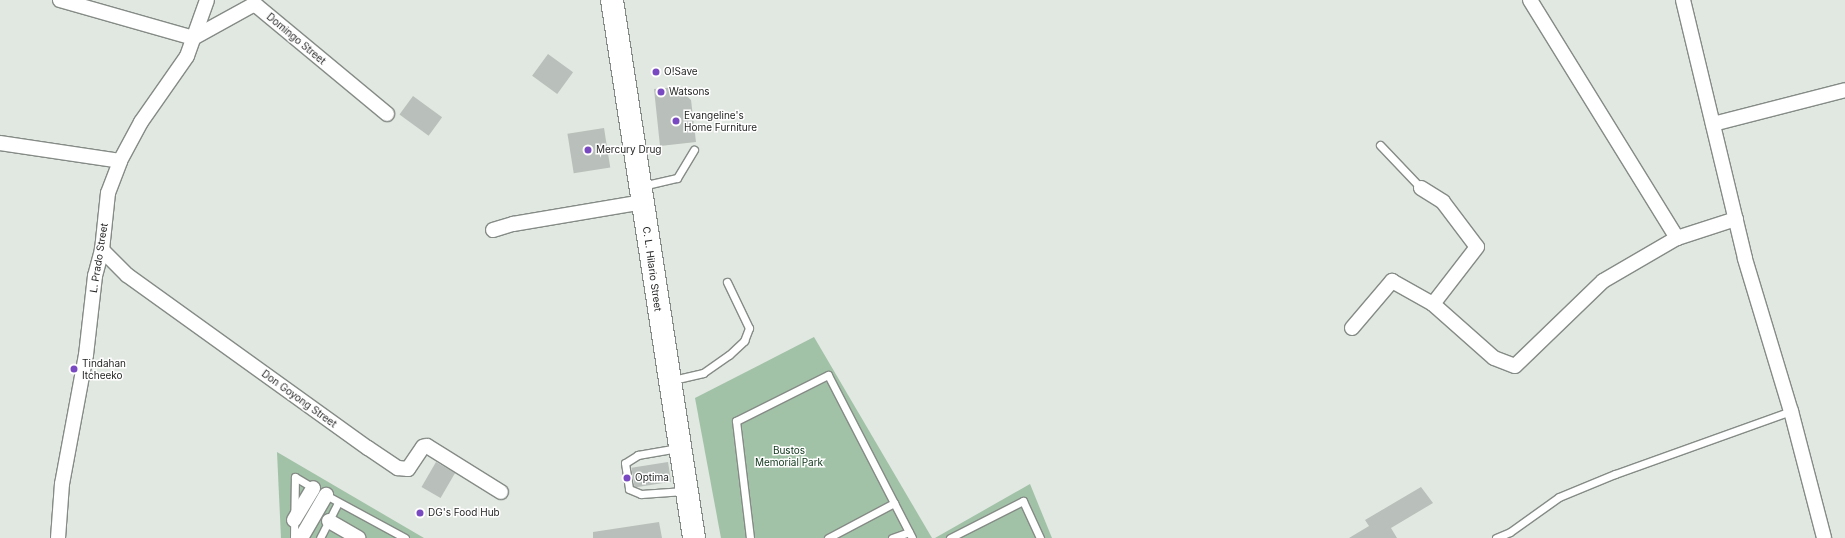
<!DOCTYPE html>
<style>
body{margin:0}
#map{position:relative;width:1845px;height:538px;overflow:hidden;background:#e1e7e1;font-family:Inter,sans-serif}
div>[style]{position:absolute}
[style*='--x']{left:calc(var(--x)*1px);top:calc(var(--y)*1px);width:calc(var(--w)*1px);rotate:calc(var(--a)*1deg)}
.green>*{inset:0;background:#a1c2a6}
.building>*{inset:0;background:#b9bfba;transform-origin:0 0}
.roads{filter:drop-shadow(1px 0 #858b86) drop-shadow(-1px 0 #858b86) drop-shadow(0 1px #858b86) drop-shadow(0 -1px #858b86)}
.service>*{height:7px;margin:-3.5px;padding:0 3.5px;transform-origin:3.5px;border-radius:3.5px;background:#fff}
.minor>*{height:14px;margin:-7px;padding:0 7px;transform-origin:7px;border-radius:7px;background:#fff}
.primary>*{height:22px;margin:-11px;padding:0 11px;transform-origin:11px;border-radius:11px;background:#fff}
.dots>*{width:11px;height:11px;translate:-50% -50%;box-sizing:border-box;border:2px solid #fff;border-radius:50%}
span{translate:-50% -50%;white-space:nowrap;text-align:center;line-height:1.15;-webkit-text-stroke:3px #fff;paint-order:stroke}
.street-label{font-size:10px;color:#252725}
.poi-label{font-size:10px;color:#252725}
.left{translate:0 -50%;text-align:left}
.park-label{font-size:10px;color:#0b3417}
</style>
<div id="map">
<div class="green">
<i style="clip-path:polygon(814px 337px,932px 538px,721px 538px,695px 398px)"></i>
<i style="clip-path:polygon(277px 452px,424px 538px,281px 538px)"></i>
<i style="clip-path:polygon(1030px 484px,1052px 538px,935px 538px)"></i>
</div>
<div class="building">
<i style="left:548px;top:54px;width:31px;height:27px;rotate:36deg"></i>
<i style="clip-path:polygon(677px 87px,691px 100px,696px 142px,660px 146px,654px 89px)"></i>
<i style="left:413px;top:96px;width:36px;height:23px;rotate:36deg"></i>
<i style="left:604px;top:128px;width:40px;height:37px;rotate:81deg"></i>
<i style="left:436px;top:462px;width:22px;height:29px;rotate:30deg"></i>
<i style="left:668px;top:462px;width:20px;height:37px;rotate:81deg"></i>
<i style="clip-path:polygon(1421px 487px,1433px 503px,1391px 528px,1397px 538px,1349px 538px,1369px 526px,1365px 520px)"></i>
<i style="clip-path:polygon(659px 522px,662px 538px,593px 538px,593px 532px)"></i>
</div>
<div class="roads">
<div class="service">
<i style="--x:1380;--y:145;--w:59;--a:46.4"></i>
<i style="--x:642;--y:186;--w:36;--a:-13"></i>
<i style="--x:677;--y:178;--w:33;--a:-59"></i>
<i style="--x:673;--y:380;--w:31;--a:-13"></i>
<i style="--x:703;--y:373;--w:32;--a:-35"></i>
<i style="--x:729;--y:355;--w:21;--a:-43"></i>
<i style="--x:744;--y:341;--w:14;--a:-69"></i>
<i style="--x:749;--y:328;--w:51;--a:-115.6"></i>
<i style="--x:678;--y:448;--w:41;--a:170.1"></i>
<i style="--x:638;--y:455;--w:15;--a:148"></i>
<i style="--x:625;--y:463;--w:26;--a:81"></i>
<i style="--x:629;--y:489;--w:13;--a:23"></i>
<i style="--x:641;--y:494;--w:43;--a:-4"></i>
<i style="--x:324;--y:494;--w:92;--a:28.5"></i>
<i style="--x:294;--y:538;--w:61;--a:-89.1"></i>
<i style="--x:295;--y:477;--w:23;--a:31"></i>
<i style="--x:320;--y:538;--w:39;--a:-63"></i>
<i style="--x:750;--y:538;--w:118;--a:-96.8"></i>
<i style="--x:736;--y:421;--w:103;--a:-26.6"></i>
<i style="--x:828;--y:375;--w:183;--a:62.7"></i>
<i style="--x:828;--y:538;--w:75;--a:-27.9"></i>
<i style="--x:892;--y:538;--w:18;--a:-19"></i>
<i style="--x:950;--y:538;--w:82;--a:-26.9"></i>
<i style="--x:1023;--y:501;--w:41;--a:65.3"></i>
<i style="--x:1496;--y:538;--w:15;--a:-23"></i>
<i style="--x:1510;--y:532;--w:60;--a:-35.5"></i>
<i style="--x:1559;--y:497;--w:61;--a:-22.3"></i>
<i style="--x:1615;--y:474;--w:187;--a:-19.7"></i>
</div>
<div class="minor">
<i style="--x:60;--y:0;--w:138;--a:15.9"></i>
<i style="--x:193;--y:38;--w:68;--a:-28.8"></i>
<i style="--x:253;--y:5;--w:4;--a:14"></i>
<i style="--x:257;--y:6;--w:169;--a:39.7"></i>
<i style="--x:1530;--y:0;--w:280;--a:58.3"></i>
<i style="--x:1683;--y:0;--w:266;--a:76.5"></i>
<i style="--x:1745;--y:259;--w:159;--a:73.2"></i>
<i style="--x:1791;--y:411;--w:131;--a:75.4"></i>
<i style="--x:1713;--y:124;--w:136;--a:-14.4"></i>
<i style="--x:0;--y:143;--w:121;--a:8.5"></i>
<i style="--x:1421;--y:188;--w:26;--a:32"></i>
<i style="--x:1443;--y:202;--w:56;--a:52.9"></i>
<i style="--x:1477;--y:247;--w:72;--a:127.7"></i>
<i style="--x:1433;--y:304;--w:81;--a:41.5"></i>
<i style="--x:1494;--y:358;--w:22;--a:21"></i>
<i style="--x:1515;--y:366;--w:122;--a:-44"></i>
<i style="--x:1603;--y:281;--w:86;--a:-30.2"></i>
<i style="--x:1677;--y:238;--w:62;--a:-17.9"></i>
<i style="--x:493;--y:230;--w:21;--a:-17"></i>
<i style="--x:513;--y:224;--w:132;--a:-9.6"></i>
<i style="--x:102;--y:250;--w:35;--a:45"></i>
<i style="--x:127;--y:275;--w:297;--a:35.7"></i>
<i style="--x:368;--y:448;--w:36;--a:34"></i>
<i style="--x:398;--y:468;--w:10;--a:6"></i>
<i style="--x:408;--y:469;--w:27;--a:-56"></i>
<i style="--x:423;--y:447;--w:4;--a:-14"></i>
<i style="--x:427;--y:446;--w:87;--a:31.9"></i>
<i style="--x:1352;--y:328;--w:62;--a:-49.6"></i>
<i style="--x:1392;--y:281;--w:47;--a:29.3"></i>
<i style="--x:294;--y:520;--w:37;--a:-59"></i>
<i style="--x:329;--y:521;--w:34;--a:30"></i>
<i style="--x:58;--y:538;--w:54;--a:-85.8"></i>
<i style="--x:62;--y:484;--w:131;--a:-79.5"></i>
<i style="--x:86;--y:355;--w:80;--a:-83.5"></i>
<i style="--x:95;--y:276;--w:27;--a:-75"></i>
<i style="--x:102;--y:250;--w:57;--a:-84"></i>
<i style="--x:108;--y:193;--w:34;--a:-69"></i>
<i style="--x:120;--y:161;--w:44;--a:-61.7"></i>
<i style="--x:141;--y:122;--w:80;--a:-55.1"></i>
<i style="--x:187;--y:56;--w:59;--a:-70.3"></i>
<i style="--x:301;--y:538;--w:50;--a:-59.8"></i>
</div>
<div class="primary">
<i style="--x:612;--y:0;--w:544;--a:81.33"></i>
</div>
</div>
<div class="dots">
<i style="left:656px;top:72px;background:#7849c1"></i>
<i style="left:661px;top:92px;background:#7849c1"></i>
<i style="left:676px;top:121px;background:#7849c1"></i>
<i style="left:588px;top:150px;background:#7849c1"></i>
<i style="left:74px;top:369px;background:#7849c1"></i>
<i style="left:627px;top:478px;background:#7849c1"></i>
<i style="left:420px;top:513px;background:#7849c1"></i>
</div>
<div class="street-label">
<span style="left:296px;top:39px;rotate:40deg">Domingo Street</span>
<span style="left:99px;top:258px;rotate:-81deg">L. Prado Street</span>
<span style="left:652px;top:269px;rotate:82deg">C. L. Hilario Street</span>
<span style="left:299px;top:399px;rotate:36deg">Don Goyong Street</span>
</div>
<div class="poi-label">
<span class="left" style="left:664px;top:72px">O!Save</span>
<span class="left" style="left:669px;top:92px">Watsons</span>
<span class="left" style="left:684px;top:121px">Evangeline's<br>Home Furniture</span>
<span class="left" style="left:596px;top:150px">Mercury Drug</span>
<span class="left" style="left:82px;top:369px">Tindahan<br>Itcheeko</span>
<span class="left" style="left:635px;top:478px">Optima</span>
<span class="left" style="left:428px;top:513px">DG's Food Hub</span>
</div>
<div class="park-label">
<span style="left:789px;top:456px">Bustos<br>Memorial Park</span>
</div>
</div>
